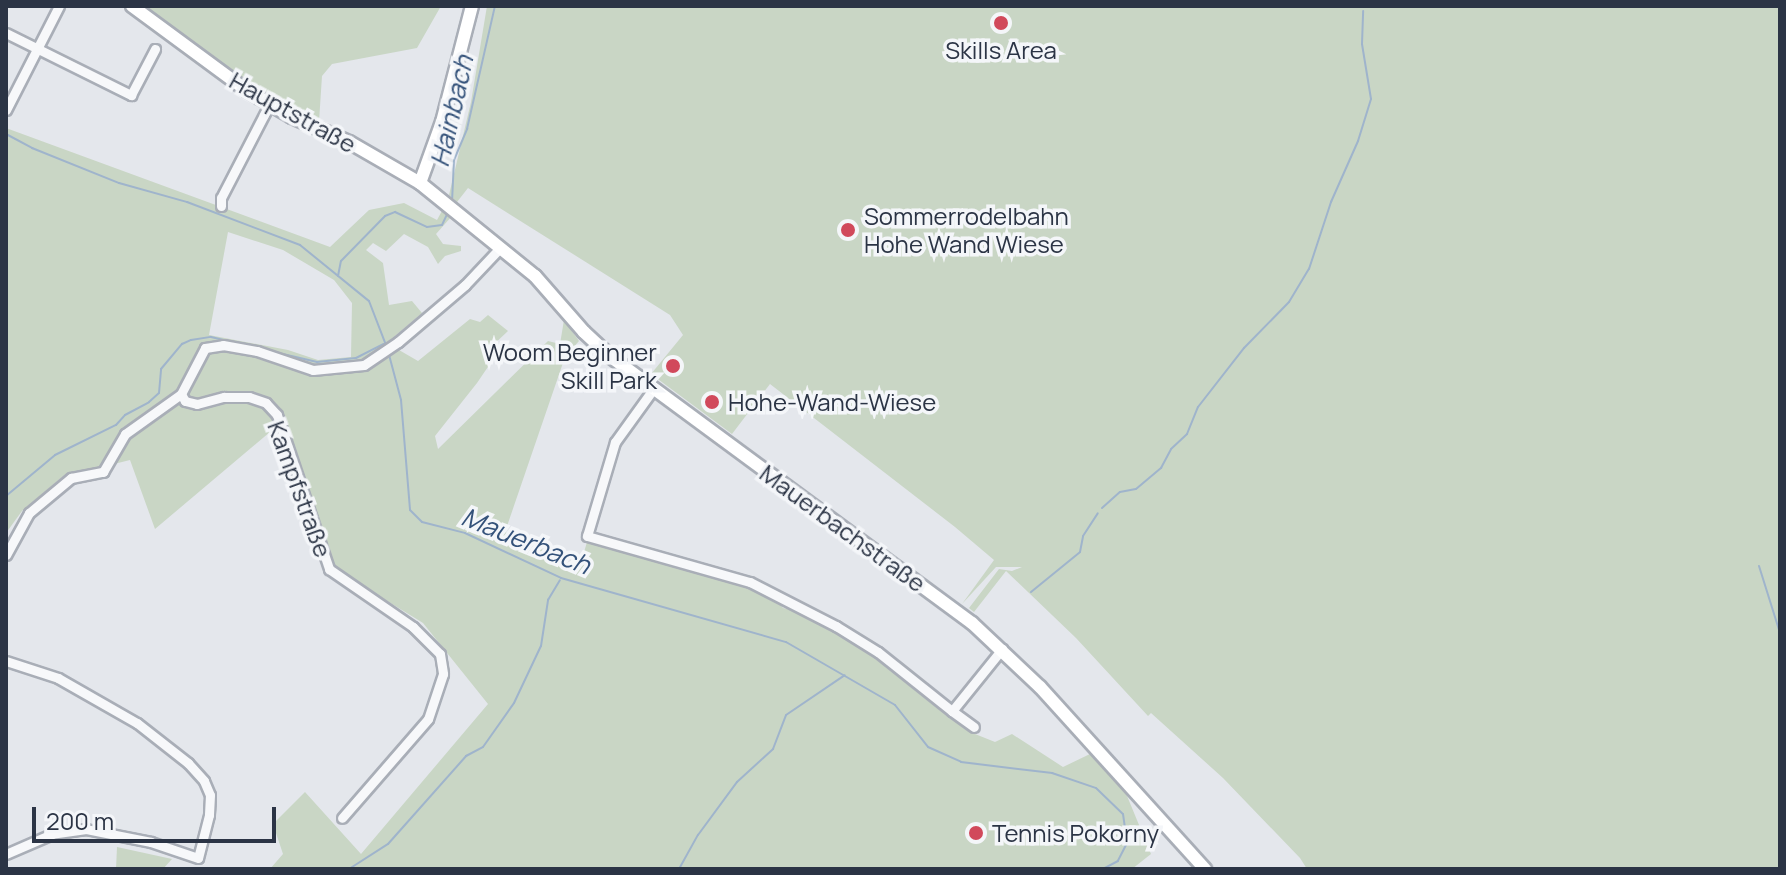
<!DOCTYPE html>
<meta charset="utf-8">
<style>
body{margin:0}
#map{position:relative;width:1786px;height:875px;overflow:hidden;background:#e4e7ec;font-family:Manrope,sans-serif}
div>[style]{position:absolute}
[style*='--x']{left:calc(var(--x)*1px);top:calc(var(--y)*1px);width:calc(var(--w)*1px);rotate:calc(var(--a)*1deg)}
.green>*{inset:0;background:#c9d6c5}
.stream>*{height:2px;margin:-1px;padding:0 1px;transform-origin:1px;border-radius:1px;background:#9fb4cc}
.roads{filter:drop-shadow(2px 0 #a9aeb7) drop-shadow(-2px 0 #a9aeb7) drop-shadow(0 2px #a9aeb7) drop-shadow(0 -2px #a9aeb7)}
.street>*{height:9px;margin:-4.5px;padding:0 4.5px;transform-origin:4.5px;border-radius:4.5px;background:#f7f8fa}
.secondary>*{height:12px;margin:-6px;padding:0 6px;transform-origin:6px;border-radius:6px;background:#fff}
.dots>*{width:22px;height:22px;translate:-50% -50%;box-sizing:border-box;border:4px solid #f4f6f9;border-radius:50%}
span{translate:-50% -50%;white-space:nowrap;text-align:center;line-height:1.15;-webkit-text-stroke:7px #f4f6f9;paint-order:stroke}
.poi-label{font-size:24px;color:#2b3445}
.left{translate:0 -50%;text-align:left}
.right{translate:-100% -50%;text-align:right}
.street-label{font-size:24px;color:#2b3445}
.water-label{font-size:26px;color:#34527a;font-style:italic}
.frame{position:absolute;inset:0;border:8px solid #2b3445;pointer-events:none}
.scale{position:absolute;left:32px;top:807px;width:244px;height:36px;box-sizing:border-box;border:4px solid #2b3445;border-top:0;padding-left:10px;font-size:24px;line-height:28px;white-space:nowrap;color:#2b3445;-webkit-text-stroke:6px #f4f6f9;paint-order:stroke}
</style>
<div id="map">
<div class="green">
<i style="clip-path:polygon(140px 6px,441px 6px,417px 48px,332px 64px,322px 76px,319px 122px,237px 78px)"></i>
<i style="clip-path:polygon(487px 6px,1780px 6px,1780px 869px,1307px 869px,1300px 858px,1223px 778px,1151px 713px,1148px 716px,1076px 638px,1006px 571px,974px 612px,969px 608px,999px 569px,1012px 571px,1022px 567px,996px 567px,962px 604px,994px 560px,955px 527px,770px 384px,732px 434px,651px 374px,683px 335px,670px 315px,468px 188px,457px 202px,449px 195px,471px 102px)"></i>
<i style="clip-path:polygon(evenodd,6px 128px,330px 247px,369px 210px,404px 203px,437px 220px,443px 209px,452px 216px,436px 234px,443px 244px,461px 246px,461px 251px,445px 256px,438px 264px,428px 247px,404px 234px,386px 251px,373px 243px,366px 250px,383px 263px,389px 305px,412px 301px,422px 313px,382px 347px,386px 357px,399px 350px,418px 361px,470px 319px,480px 322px,488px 315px,508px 331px,490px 348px,496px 355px,477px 383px,435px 436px,438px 449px,548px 341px,560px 344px,564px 320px,579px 341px,565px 357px,505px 532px,572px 564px,580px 566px,587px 542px,595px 542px,748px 584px,775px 598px,783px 608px,800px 612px,843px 634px,975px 734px,995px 742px,1012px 734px,1063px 767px,1090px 754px,1069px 731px,1071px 728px,1112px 773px,1110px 775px,1123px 789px,1127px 787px,1170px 836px,1168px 839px,1125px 791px,1151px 854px,1132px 869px,270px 869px,283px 854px,273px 824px,305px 792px,361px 854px,488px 704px,423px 623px,332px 567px,283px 421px,155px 529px,130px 460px,62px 477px,22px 511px,6px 533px,6px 128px,228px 232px,283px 250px,334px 280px,352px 303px,351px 357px,318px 360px,288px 350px,209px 335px,228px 232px)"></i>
<i style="clip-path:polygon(117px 847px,172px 859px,163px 869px,116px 869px)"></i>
</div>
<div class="stream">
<i style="--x:6;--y:134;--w:30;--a:28"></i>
<i style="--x:32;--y:148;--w:94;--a:21.9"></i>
<i style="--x:119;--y:183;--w:71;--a:15.6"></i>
<i style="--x:187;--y:202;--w:121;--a:20.8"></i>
<i style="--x:300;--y:245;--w:89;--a:39.1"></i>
<i style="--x:369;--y:301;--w:47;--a:68.9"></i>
<i style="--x:452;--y:202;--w:42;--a:-87.3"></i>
<i style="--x:454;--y:160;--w:34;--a:-67"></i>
<i style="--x:467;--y:129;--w:126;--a:-77.2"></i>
<i style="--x:338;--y:276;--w:15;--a:-79"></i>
<i style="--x:341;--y:261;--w:63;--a:-45.6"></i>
<i style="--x:385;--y:216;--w:11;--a:-22"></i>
<i style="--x:395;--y:212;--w:35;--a:25"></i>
<i style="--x:427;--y:227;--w:15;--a:-8"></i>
<i style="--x:442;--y:225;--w:14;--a:-65"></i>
<i style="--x:388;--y:351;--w:51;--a:75.1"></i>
<i style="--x:401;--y:400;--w:110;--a:85.3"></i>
<i style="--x:410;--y:510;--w:17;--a:45"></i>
<i style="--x:422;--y:522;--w:44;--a:14.3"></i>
<i style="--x:465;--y:533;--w:106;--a:25.1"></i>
<i style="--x:561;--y:578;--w:234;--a:15.9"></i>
<i style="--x:786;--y:642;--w:126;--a:30"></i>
<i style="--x:895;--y:705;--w:53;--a:51.8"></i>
<i style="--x:928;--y:747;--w:36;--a:24"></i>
<i style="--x:961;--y:762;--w:92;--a:6.9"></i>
<i style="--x:1052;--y:773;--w:46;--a:18.8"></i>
<i style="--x:1096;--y:788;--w:37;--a:44"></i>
<i style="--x:1123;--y:814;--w:29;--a:82"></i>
<i style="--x:1127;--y:843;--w:20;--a:117"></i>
<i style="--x:1118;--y:861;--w:17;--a:152"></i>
<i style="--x:6;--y:496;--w:64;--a:-39.9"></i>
<i style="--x:55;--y:455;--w:68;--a:-26.2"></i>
<i style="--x:116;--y:425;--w:13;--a:-48"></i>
<i style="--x:125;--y:415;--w:27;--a:-28"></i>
<i style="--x:149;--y:402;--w:13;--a:-42"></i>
<i style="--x:159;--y:393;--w:24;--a:-85"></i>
<i style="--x:161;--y:369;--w:33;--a:-50"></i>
<i style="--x:182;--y:344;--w:10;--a:-24"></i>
<i style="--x:191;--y:340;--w:20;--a:-9"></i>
<i style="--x:211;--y:337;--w:109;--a:13.3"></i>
<i style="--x:317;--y:362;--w:39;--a:-6"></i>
<i style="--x:356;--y:358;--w:31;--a:-27"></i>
<i style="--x:1102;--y:508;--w:24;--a:-42"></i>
<i style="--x:1120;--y:492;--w:16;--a:-11"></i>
<i style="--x:1136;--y:489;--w:33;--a:-40"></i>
<i style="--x:1161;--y:468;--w:21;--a:-62"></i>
<i style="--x:1171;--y:449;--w:22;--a:-43"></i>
<i style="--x:1187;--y:434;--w:29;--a:-68"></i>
<i style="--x:1198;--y:407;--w:75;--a:-52.1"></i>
<i style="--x:1244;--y:348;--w:64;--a:-45.6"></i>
<i style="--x:1289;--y:302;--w:39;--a:-59"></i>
<i style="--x:1309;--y:269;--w:71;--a:-71.8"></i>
<i style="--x:1331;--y:202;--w:67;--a:-66.1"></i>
<i style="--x:1358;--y:141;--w:44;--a:-72.8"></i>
<i style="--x:1371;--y:99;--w:56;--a:-99.3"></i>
<i style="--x:1362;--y:44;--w:33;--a:-88"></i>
<i style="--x:1759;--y:566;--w:70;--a:72.6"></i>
<i style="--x:1031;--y:592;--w:63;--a:-39.2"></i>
<i style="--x:1080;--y:552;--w:16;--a:-79"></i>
<i style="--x:1083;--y:536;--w:27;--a:-57"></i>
<i style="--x:999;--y:638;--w:35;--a:45"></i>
<i style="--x:349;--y:869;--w:46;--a:-32.7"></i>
<i style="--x:388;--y:844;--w:118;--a:-48.4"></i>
<i style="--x:466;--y:756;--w:19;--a:-28"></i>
<i style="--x:483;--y:747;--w:54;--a:-54.8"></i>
<i style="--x:514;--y:703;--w:63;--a:-64.7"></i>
<i style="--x:541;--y:646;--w:47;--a:-81.3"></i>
<i style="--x:548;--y:600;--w:23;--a:-59"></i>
<i style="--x:679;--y:869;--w:39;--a:-61"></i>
<i style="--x:698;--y:835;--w:66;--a:-53.7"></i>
<i style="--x:737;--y:782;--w:49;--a:-42.5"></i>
<i style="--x:773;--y:749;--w:36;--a:-69"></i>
<i style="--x:786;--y:715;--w:71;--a:-34.1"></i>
</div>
<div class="roads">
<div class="street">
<i style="--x:6;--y:33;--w:140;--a:26.4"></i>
<i style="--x:131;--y:95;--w:52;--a:-62.4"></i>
<i style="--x:6;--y:110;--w:117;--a:-63"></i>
<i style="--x:221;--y:206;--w:8;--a:-90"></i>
<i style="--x:221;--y:198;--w:105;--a:-62.7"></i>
<i style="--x:654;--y:388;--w:67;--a:125.8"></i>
<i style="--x:615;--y:442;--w:98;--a:106.6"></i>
<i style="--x:587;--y:536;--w:169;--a:15.8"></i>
<i style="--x:750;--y:582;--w:97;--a:27.1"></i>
<i style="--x:836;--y:626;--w:49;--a:31.8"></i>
<i style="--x:878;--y:652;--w:95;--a:38.6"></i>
<i style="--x:952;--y:711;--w:80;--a:-51.1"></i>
<i style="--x:181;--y:394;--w:8;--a:60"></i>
<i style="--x:185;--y:401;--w:12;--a:14"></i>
<i style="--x:197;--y:404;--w:28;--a:-15"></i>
<i style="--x:224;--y:397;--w:25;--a:0"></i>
<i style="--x:249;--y:397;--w:18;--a:19"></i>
<i style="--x:266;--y:403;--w:16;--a:47"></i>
<i style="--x:277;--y:415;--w:163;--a:71.3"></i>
<i style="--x:329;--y:569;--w:102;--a:34.6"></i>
<i style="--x:413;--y:627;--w:38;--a:45"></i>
<i style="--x:440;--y:654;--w:20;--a:81"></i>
<i style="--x:443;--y:674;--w:47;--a:108.4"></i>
<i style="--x:428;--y:719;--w:131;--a:131"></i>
<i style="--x:6;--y:555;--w:48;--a:-61.3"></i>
<i style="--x:29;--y:513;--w:55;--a:-39.8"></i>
<i style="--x:71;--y:478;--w:33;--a:-11"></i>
<i style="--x:103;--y:472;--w:44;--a:-59.9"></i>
<i style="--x:125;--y:434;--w:69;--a:-35.5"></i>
<i style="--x:181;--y:394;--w:52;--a:-62.4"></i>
<i style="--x:205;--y:348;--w:18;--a:-9"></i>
<i style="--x:223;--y:345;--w:35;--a:10"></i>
<i style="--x:257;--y:351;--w:59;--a:18.7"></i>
<i style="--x:313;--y:370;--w:51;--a:-5.6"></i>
<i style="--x:364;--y:365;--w:41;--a:-34.1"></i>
<i style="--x:398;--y:342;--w:88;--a:-40.4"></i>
<i style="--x:465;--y:285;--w:50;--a:-46.6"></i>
<i style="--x:6;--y:661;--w:55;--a:18.1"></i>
<i style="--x:58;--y:678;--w:91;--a:29.7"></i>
<i style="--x:137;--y:723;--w:65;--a:38.1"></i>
<i style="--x:188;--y:763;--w:24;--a:48"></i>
<i style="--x:204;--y:781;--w:15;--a:67"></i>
<i style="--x:210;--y:795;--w:20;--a:93"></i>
<i style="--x:209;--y:815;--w:44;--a:104.3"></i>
<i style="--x:198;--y:858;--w:50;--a:-161.2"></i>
<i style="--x:151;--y:842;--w:66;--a:-168.7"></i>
<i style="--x:86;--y:829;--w:34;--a:172"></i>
<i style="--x:52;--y:834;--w:50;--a:156.5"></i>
<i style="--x:952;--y:711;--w:27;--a:36"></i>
</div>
<div class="secondary">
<i style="--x:132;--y:6;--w:142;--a:36.4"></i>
<i style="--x:246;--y:90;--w:53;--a:30.4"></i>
<i style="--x:292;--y:117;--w:62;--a:23.7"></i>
<i style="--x:349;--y:142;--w:82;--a:30"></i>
<i style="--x:420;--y:183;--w:148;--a:39"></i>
<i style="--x:535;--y:276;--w:74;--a:48.8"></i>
<i style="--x:584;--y:332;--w:37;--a:43"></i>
<i style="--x:611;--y:357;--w:448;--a:36.4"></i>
<i style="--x:972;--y:623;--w:93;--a:43.3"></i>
<i style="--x:1040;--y:687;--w:246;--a:47.8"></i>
<i style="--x:420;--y:183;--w:65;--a:-70.2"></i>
<i style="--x:442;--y:122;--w:120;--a:-75.5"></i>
</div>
</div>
<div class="dots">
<i style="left:1001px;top:23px;background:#d1495b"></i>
<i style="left:848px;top:230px;background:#d1495b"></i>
<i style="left:673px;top:366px;background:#d1495b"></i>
<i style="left:712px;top:402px;background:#d1495b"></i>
<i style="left:976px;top:833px;background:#d1495b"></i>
</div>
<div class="poi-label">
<span style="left:1001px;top:50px">Skills Area</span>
<span class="left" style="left:864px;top:230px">Sommerrodelbahn<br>Hohe Wand Wiese</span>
<span class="right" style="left:657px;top:366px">Woom Beginner<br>Skill Park</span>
<span class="left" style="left:728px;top:402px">Hohe-Wand-Wiese</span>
<span class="left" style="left:992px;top:833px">Tennis Pokorny</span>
</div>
<div class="street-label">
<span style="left:293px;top:112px;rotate:29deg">Hauptstraße</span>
<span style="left:300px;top:489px;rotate:70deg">Kampfstraße</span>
<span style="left:843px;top:528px;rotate:36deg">Mauerbachstraße</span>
</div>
<div class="water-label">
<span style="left:452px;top:111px;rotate:-77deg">Hainbach</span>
<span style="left:526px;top:541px;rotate:22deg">Mauerbach</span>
</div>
<div class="frame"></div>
<div class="scale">200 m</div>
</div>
